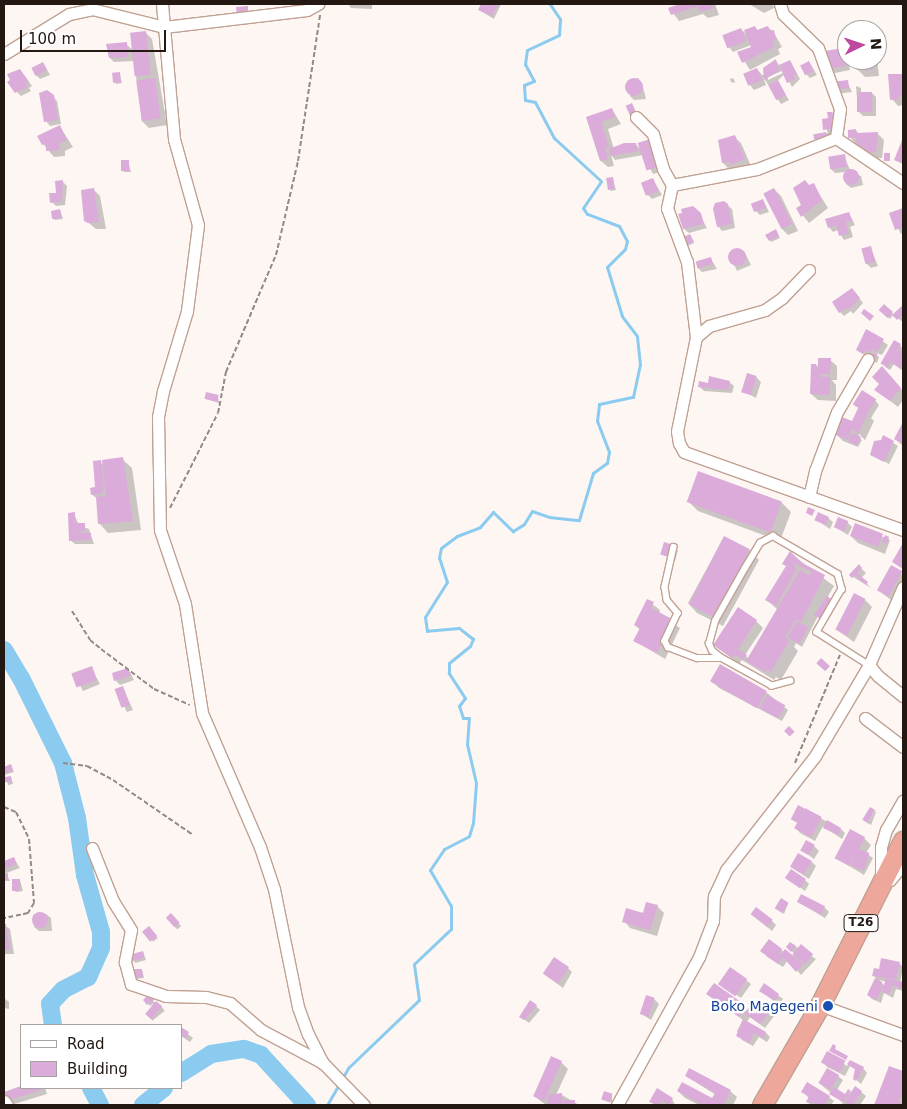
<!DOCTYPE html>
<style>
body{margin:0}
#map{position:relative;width:907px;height:1109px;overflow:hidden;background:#fdf6f3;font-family:"DejaVu Sans",sans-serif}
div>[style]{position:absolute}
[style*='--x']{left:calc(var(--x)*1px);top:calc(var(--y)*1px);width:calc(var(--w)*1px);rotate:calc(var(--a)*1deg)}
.shadow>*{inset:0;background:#0003;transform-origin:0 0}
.stream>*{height:3px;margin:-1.5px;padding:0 1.5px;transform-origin:1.5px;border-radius:1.5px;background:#8acbef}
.river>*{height:18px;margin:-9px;padding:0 9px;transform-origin:9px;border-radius:9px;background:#8acbef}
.building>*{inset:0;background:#dbabda;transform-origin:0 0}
.round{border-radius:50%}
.path>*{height:2px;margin-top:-1px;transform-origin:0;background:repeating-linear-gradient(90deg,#938a85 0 5px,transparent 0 7.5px)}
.roads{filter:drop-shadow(1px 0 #c0a192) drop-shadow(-1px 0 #c0a192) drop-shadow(0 1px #c0a192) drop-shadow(0 -1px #c0a192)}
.service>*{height:5.5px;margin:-2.75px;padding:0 2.75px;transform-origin:2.75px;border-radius:2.75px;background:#fff}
.minor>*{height:11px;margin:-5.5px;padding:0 5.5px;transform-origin:5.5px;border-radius:5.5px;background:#fff}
.trunk>*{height:19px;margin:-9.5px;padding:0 9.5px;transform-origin:9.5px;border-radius:9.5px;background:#eea89b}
.dots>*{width:14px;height:14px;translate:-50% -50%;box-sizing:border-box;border:2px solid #fff;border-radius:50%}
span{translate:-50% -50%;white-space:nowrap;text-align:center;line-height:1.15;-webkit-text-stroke:4.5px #fff;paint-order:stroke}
.shield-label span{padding:1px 4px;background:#fff;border:1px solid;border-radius:4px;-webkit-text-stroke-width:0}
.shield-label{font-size:12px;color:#231812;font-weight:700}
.transit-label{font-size:14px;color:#164399}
.right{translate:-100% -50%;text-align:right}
.frame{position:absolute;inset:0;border:5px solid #231812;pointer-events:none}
.legend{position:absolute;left:20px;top:1024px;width:162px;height:65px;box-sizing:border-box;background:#fff;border:1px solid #a7a3a0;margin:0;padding:6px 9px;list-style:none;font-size:15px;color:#231812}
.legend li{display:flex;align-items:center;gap:10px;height:25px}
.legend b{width:25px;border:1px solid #a7a3a0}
.north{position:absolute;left:837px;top:20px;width:50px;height:50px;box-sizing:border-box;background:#fff;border:1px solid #a7a3a0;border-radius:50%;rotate:86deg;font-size:14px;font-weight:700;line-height:20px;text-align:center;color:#231812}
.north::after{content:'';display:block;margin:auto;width:18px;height:22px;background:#be489f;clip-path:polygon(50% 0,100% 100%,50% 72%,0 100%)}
.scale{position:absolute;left:20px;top:30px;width:146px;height:22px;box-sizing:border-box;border:2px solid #231812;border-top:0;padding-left:6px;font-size:15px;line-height:18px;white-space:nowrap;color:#231812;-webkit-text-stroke:4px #fff;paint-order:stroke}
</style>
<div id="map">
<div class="shadow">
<i style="clip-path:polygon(348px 4px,372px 4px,372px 9px,351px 8px)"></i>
<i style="clip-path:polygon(482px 4px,501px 4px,494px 19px,479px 10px)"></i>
<i style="clip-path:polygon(683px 4px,715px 4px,719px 15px,708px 18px,703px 14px,679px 21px,670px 9px)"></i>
<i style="clip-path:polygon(749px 4px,773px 4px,774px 8px,764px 13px)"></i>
<i style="clip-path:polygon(755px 27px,758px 31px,767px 27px,773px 31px,782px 47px,778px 49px,780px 54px,750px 70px,739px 53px,752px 48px,751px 45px,733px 52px,729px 47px,741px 29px,748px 36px)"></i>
<i style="clip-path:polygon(145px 32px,152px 39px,167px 125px,149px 128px,142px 121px,134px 61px,114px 62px,110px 58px,126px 44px,133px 50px)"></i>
<i style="clip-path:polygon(843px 49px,847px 54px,850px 70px,835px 73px,830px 68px)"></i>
<i style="clip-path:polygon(877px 59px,879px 76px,865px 77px,858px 70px,856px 60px)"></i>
<i style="clip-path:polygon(evenodd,775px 60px,780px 66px,790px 61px,800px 79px,792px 87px,785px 74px,777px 81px,789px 100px,781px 104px,763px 77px,766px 85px,754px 90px,750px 85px,757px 69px,762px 75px,766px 74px,775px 60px,782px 71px,783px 73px,768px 80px,768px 77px,782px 71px)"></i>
<i style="clip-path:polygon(809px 62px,817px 75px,810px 78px,806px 74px)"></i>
<i style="clip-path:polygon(43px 63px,50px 75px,40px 79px,35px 74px)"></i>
<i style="clip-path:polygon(119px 73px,122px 83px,116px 84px,115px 82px)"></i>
<i style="clip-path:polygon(24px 75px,32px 86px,29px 88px,31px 91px,21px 96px,8px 83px)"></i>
<i style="clip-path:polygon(890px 75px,903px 76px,903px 105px,898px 106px,892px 99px)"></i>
<i style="clip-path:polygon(638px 78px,642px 83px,646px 99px,634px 100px,630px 96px,627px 81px)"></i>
<i style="clip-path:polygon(730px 78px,734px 79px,735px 83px,731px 82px)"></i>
<i style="clip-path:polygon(847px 82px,852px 92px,836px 94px,831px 90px)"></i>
<i style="clip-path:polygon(856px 86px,861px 88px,861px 93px,872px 93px,876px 97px,876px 116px,863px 116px,858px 111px)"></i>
<i style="clip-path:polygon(47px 91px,57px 101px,61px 124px,50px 126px,46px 121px)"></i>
<i style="clip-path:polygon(612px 109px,621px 124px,608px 129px,614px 149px,635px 144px,663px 171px,653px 174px,643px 155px,615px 160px,611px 155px,614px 166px,608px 167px,601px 161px,587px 117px)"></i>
<i style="clip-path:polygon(823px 120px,840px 132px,817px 140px,815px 134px,828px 133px)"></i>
<i style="clip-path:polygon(60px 127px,73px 147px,65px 151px,65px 156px,54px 157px,43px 144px)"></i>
<i style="clip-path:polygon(856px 130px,859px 134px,877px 133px,884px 140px,882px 158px,872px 159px,858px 147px,850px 137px)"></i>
<i style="clip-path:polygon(734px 137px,741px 143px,751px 166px,730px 170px,723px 163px,720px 140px)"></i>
<i style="clip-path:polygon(844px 156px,851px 172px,861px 176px,863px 185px,851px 188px,846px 184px,845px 172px,835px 173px,831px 169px)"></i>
<i style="clip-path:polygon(128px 161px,131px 172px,124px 172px,123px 170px)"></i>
<i style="clip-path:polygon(612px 178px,616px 190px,611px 191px,609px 189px)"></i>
<i style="clip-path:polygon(653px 179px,662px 195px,652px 199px,648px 195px)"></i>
<i style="clip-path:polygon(62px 181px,67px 186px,65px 205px,56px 206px,52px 202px)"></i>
<i style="clip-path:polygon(813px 184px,828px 208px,809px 223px,797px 208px,803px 205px)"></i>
<i style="clip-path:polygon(774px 189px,781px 196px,798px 231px,788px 235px,781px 228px)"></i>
<i style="clip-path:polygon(94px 190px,100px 196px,106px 229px,96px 229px,85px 220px)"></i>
<i style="clip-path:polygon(763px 200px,769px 212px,760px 215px,756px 211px)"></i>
<i style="clip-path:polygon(727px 205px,732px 209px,735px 228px,722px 231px,718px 226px)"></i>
<i style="clip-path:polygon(903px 209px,903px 233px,901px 234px,891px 214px)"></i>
<i style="clip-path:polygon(60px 211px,63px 219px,55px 220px,53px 218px)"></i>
<i style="clip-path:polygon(698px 212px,707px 228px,689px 233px,684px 229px)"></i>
<i style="clip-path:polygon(849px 213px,855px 225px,850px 227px,853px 237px,844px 240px,838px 230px,833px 232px,829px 227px)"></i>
<i style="clip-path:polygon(777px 233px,780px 238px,771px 242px,770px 241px)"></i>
<i style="clip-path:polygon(690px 235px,694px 243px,685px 247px)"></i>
<i style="clip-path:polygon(870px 247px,878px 266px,871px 268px,866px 263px)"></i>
<i style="clip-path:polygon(744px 251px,751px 265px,737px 271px,729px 253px)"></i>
<i style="clip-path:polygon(711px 259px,717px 269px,702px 272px,697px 267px)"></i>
<i style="clip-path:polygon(856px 294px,863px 303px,853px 314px,851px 311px,844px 316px,840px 312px)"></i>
<i style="clip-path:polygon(884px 306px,894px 315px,903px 307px,903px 322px,893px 315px,890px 319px,880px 310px)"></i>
<i style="clip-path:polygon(867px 330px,888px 345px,882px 355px,874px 352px,879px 357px,877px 363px,872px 360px,874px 356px,869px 354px,868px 357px,857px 350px)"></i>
<i style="clip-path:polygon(895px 341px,903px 348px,903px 371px,894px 364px,890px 370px,885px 367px)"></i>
<i style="clip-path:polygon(819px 359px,830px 360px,837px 366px,837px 380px,832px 380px,836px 385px,836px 401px,818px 400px,811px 394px)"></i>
<i style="clip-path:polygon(888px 375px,903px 391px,903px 400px,898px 407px,876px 390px)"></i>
<i style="clip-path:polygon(756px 377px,761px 382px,756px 398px,743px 391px)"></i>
<i style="clip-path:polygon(729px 382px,734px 386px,732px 393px,704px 391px,700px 387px)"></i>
<i style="clip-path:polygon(218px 397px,219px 403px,206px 399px)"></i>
<i style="clip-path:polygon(875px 400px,879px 405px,871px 418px,874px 421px,865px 440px,859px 434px,858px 437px,862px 440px,858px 447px,843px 441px,836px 434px,852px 423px,859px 408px,855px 404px)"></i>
<i style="clip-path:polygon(903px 425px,903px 446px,895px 439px)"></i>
<i style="clip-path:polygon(884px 437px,898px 446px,889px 464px,872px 455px)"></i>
<i style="clip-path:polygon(122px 459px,132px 468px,141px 530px,108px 533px,99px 523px,97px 499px,92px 494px,97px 489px,100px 462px,104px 466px)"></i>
<i style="clip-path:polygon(689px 502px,781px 502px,791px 512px,780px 541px,698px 511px)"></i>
<i style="clip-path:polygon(74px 514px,79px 525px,89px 529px,94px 544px,75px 544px,70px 540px)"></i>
<i style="clip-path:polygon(828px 518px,833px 522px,830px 529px,815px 519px)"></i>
<i style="clip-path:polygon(847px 522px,852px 527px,848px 535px,835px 527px)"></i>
<i style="clip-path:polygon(855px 524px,890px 540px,885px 554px,858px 543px,851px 536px)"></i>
<i style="clip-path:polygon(724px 537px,749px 550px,759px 560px,723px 626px,697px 613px,688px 603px)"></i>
<i style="clip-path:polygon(673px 546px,678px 550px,675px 561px,662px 554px)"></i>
<i style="clip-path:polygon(790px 553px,834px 586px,827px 598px,836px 605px,826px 622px,818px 616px,802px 647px,796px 643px,794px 647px,798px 651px,781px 680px,776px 677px,774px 680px,742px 660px,739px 664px,714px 645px,756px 621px,763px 628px,745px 655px,749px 659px,778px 610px,767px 600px,787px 566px)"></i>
<i style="clip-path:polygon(859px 566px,866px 573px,861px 578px,871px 588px,850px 575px)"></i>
<i style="clip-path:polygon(901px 572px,903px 580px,891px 600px,878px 590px)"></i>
<i style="clip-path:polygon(647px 600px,660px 610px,659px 614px,680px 628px,665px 659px,635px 641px,640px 630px,635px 625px)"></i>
<i style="clip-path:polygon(865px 600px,872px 607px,854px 642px,837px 630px)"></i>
<i style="clip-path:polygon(91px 668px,100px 684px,83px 691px,74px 674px)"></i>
<i style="clip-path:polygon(128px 669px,134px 680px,120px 685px,115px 680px)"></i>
<i style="clip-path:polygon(712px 681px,766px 692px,788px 710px,782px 721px,719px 688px)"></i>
<i style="clip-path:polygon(123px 688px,133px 710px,127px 712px,116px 690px)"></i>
<i style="clip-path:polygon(11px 766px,14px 772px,4px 775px,4px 768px)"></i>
<i style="left:10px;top:777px;width:7px;height:5px;rotate:63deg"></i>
<i style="clip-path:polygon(803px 809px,841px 829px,845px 833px,842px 839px,823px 826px,815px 841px,800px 833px,796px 828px,798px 823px,793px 820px)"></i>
<i style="clip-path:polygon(875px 811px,876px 812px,871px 825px,867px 823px)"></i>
<i style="clip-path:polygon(864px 838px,871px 845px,866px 853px,873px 858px,864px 875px,836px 858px)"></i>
<i style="clip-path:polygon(814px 846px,819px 851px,814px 859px,802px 850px)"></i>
<i style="clip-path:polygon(14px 859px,20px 868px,6px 873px,10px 881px,4px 881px,4px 862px)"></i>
<i style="clip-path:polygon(812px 862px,816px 866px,809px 879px,791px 867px)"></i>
<i style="clip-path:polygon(787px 878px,805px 880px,809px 884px,805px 891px)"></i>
<i style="clip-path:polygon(20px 880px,23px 891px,16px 892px,14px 890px)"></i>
<i style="clip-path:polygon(798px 902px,824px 907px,829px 912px,825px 918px)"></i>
<i style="clip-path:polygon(788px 904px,784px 914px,778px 910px)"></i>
<i style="clip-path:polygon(657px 906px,664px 913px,657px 936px,630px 928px,624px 921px)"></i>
<i style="clip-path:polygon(46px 914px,51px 918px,52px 931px,39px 931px,34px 927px,33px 915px)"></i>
<i style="left:171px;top:915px;width:15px;height:5px;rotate:48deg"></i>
<i style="clip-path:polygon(757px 919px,772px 921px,776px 925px,772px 931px)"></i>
<i style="clip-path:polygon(4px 925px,10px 929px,14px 954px,4px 954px)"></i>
<i style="left:149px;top:927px;width:14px;height:6px;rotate:51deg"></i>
<i style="clip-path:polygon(790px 943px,816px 959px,801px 975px,788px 960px,783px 967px,766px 956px,781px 950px,792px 956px,794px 953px,787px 947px)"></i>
<i style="clip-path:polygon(143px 953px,146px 960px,135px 963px,134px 961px)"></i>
<i style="clip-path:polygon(evenodd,899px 963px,903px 967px,900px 983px,903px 984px,903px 991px,896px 989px,893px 998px,884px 993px,881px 1003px,872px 999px,868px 995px,876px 978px,874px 976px,899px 963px,879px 980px,887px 982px,885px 986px,879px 980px)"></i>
<i style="clip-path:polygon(568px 968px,572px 972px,563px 988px,544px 974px)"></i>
<i style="clip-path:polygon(142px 970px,144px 978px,134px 979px,132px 971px)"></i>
<i style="clip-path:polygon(746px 980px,751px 984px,741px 998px,720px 984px)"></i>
<i style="clip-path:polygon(764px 985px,783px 999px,779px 1005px,761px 991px)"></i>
<i style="clip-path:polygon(708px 993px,746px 1011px,749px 1007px,769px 1012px,774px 1016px,765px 1028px,750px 1017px,747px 1022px,766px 1033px,770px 1037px,767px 1042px,759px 1037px,753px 1046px,742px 1040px,737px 1031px,743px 1020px)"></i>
<i style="clip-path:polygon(149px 996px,155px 1003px,150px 1006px,145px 1000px)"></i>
<i style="clip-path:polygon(4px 998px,9px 1002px,9px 1009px,4px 1008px)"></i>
<i style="clip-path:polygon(654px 999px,659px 1004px,651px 1020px,640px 1013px)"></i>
<i style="left:161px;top:1006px;width:6px;height:16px;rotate:51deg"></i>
<i style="clip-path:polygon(536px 1006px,540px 1010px,529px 1023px,521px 1017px)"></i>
<i style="clip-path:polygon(181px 1029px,193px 1038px,190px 1042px,181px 1036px)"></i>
<i style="clip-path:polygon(828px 1053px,847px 1066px,850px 1061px,863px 1068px,867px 1073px,861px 1084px,854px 1078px,856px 1070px,850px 1066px,845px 1076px,827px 1067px,823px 1062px)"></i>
<i style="clip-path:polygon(561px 1062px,568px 1069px,556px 1095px,562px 1095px,579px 1105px,546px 1105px,534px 1096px)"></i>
<i style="clip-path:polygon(890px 1068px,903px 1072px,903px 1105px,876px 1105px)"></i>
<i style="clip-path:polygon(686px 1076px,730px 1091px,737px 1097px,733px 1105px,699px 1105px,685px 1098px,678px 1091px,713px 1100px,716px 1095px)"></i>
<i style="clip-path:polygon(838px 1076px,843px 1080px,837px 1090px,846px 1096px,856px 1088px,866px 1096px,860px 1105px,841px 1105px,843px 1103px,819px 1083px)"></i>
<i style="clip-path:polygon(808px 1084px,829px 1097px,834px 1101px,831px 1105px,811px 1105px,807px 1102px,809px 1098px,803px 1092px)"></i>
<i style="clip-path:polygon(21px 1088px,45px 1088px,47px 1094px,11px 1105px,7px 1101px)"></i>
<i style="clip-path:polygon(658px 1090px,672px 1099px,675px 1105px,654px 1105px,651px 1102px)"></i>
<i style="clip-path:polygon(612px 1095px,612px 1103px,602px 1099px)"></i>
</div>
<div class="stream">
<i style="--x:342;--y:1079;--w:13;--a:-61"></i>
<i style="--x:348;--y:1068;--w:98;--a:-43.8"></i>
<i style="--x:419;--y:1000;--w:36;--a:-98"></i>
<i style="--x:414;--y:964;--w:51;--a:-43.4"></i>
<i style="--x:451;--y:929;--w:23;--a:-90"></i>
<i style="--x:451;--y:906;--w:42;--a:-120.3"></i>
<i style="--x:430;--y:870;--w:25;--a:-56"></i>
<i style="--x:444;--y:849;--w:28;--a:-27"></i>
<i style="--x:469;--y:836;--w:14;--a:-73"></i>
<i style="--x:473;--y:823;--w:40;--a:-85.7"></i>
<i style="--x:476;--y:783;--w:39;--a:-103"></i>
<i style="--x:467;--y:745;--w:27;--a:-86"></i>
<i style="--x:469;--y:718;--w:6;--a:180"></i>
<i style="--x:463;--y:718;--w:13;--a:-108"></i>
<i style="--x:459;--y:706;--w:10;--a:-53"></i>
<i style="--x:465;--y:698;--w:30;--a:-123"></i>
<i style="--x:449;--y:673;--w:10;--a:-90"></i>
<i style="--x:449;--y:663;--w:27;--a:-39"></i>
<i style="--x:470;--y:646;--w:8;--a:-67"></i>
<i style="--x:473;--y:639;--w:18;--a:-142"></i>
<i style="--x:459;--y:628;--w:32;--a:175"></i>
<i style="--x:427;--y:631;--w:14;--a:-98"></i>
<i style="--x:425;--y:617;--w:41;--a:-57.8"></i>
<i style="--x:447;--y:582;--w:25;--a:-108"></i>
<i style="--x:439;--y:558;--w:10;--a:-79"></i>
<i style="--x:441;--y:548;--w:20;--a:-37"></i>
<i style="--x:457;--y:536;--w:25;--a:-21"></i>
<i style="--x:480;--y:527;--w:20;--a:-49"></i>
<i style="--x:493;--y:512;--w:28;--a:44"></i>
<i style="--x:513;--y:531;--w:13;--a:-32"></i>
<i style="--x:524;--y:524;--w:15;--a:-58"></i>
<i style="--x:532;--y:511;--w:18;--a:19"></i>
<i style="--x:549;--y:517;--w:30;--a:6"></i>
<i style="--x:579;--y:520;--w:49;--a:-73.4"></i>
<i style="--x:593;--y:473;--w:17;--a:-36"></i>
<i style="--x:607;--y:463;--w:11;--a:-80"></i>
<i style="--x:609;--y:452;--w:33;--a:-111"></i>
<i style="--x:597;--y:421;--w:17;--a:-83"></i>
<i style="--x:599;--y:404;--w:35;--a:-12"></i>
<i style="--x:633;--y:397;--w:33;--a:-78"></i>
<i style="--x:640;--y:365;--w:29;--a:-96"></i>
<i style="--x:637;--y:336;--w:25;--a:-127"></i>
<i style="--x:622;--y:316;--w:51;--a:-107"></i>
<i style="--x:607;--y:267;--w:25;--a:-45"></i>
<i style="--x:625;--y:249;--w:8;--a:-76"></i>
<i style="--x:627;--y:241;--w:17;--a:-118"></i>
<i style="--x:619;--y:226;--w:34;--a:-159"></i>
<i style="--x:587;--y:214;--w:7;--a:-124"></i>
<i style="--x:583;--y:208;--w:32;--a:-56"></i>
<i style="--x:601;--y:181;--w:64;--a:-137.5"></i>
<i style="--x:554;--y:138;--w:41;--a:-117.8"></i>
<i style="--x:535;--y:102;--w:10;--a:-169"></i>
<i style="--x:525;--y:100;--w:15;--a:-94"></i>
<i style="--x:524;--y:85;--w:11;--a:-22"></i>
<i style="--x:534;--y:81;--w:19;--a:-118"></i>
<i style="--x:525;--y:64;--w:14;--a:-82"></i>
<i style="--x:527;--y:50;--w:35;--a:-25"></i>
<i style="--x:559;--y:35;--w:16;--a:-86"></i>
<i style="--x:560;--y:19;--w:18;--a:-124"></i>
<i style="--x:327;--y:1105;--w:24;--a:-60"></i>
</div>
<div class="river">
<i style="--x:4;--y:650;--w:33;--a:59"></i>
<i style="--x:21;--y:678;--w:95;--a:63.7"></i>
<i style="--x:63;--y:763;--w:57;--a:75.7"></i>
<i style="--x:77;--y:818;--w:58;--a:82"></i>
<i style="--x:85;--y:875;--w:59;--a:74.3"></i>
<i style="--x:101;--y:932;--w:16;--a:90"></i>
<i style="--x:101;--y:948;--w:32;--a:114"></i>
<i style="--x:88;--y:977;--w:28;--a:153"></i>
<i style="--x:63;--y:990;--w:19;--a:133"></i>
<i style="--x:50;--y:1004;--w:21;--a:82"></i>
<i style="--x:181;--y:1073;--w:36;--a:-32"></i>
<i style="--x:211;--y:1054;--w:33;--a:-9"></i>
<i style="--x:244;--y:1049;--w:18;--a:19"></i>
<i style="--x:261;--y:1055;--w:68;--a:47.4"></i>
<i style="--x:91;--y:1088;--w:19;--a:62"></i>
<i style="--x:143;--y:1105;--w:27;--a:-39"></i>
</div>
<div class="building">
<i style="clip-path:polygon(481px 4px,498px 4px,492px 16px,478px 10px)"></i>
<i style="clip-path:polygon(680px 4px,711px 4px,713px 8px,700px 12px,698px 6px,671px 15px,668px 8px)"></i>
<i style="clip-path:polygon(248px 6px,248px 16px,237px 16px,236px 7px)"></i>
<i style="clip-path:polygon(755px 26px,757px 30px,768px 26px,770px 31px,774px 30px,776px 40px,772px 42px,774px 47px,742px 63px,737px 52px,751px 47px,744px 30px)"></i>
<i style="left:741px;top:28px;width:14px;height:20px;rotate:69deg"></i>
<i style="left:146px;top:31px;width:44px;height:16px;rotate:84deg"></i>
<i style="clip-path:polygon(127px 42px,128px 57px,109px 58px,106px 44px)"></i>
<i style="left:843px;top:48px;width:18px;height:17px;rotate:81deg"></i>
<i style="clip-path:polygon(776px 59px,779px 71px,764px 80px,763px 68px)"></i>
<i style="clip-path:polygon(790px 60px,797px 74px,793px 76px,795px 79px,787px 83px,779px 65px)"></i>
<i style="clip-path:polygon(854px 60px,872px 60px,873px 70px,857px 70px)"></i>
<i style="left:809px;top:61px;width:11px;height:10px;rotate:63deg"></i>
<i style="left:43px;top:62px;width:9px;height:13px;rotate:63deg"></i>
<i style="left:757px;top:68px;width:13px;height:15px;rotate:67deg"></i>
<i style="clip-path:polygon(20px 69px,29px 82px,26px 83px,27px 87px,15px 93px,7px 82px,10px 80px,7px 74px)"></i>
<i style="left:120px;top:72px;width:10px;height:8px;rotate:84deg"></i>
<i style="clip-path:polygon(888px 74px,903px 74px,903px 95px,899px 96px,899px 99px,890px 100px)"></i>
<i class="round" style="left:625px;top:78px;width:18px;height:18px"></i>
<i style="left:155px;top:78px;width:41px;height:19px;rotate:82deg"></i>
<i style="left:778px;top:80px;width:17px;height:11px;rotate:62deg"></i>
<i style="left:848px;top:80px;width:8px;height:19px;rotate:83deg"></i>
<i style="clip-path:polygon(47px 90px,54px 95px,58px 120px,44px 122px,39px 93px)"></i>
<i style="left:857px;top:92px;width:15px;height:20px"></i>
<i style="left:632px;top:103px;width:12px;height:7px;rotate:66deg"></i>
<i style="clip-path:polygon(612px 108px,615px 117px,601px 122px,609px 147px,605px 148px,608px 159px,600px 161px,586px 117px)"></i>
<i style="clip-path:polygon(827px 112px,832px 112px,835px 117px,837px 128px,823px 130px,822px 119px,828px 118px)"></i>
<i style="clip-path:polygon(60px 125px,67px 140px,59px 144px,59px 150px,46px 151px,46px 143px,42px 145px,37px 136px)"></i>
<i style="clip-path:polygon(856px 129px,856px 133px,878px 132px,876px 152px,864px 153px,864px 147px,857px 148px,856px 137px,848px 138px,848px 130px)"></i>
<i style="left:826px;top:132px;width:5px;height:13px;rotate:79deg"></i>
<i style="clip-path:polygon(735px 135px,745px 159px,730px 165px,730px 161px,722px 163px,718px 140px)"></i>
<i style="clip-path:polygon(903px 138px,903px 164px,894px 160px)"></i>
<i style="left:650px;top:139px;width:29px;height:13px;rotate:72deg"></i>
<i style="clip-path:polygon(624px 143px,636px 143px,638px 151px,610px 156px,609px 149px)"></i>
<i style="left:884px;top:153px;width:6px;height:8px"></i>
<i style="left:845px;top:154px;width:13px;height:17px;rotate:81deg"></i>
<i style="left:121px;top:160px;width:8px;height:11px"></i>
<i class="round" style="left:843px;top:169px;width:16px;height:16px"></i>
<i style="left:613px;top:177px;width:12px;height:7px;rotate:81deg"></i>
<i style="left:653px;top:178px;width:14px;height:13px;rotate:69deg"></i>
<i style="clip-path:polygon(63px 180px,62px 201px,50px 203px,49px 193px,56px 193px,55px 181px)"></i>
<i style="clip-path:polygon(805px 180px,809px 185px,814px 183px,822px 200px,801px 217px,796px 208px,801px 205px,793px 188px)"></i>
<i style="clip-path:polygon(94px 188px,99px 222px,88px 223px,84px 221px,81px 190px)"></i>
<i style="left:774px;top:188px;width:40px;height:12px;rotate:63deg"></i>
<i style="left:763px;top:199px;width:9px;height:13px;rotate:69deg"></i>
<i style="clip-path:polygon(724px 201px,728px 204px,732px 224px,717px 227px,713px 209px,715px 203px)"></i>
<i style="clip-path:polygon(693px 206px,701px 213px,704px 224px,683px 229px,678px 214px,682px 213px,681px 209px)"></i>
<i style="clip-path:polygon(903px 208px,903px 227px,895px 230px,889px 213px)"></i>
<i style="clip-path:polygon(60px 209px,62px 218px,52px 219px,51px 211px)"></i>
<i style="clip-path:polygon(849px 212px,852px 221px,846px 222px,849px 233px,839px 236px,836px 225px,828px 228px,825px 219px)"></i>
<i style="clip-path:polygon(776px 229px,779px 236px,769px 241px,765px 235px)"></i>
<i style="clip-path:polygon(690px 234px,694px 242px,682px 246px,679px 239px)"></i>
<i style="left:871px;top:246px;width:16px;height:10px;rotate:75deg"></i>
<i class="round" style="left:728px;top:248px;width:18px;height:18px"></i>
<i style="left:711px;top:257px;width:7px;height:16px;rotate:74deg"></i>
<i style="clip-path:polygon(852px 288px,860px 298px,848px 310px,846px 308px,839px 313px,832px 302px)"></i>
<i style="left:884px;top:304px;width:12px;height:8px;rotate:42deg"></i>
<i style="clip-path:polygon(903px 305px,903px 314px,897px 320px,892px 315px)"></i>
<i style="clip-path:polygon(864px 309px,874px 316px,870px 321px,861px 313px)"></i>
<i style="clip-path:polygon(866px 329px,884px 339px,877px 352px,872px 349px,870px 353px,865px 350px,863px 354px,856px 350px)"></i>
<i style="left:894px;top:340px;width:8px;height:27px;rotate:30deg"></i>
<i style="clip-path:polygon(899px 349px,903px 353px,901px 369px,890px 362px)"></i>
<i style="left:874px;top:352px;width:4px;height:9px;rotate:27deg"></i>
<i style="clip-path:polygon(818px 358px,831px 358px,830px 374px,821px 374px,821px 377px,830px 377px,830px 395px,810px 394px,811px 364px,816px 364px,818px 370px)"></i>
<i style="clip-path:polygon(882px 366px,901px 388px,890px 401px,874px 390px,879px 384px,872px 377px)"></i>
<i style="left:747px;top:373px;width:10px;height:20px;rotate:17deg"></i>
<i style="clip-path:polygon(709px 376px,730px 381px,728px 390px,698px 387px,699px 381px,708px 383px)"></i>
<i style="left:862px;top:390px;width:17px;height:17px;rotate:33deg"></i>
<i style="left:206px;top:392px;width:13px;height:7px;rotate:13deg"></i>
<i style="clip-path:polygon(858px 408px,868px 413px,858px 434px,852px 428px,848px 440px,834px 434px,842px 417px,852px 421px)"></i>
<i style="clip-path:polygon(903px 422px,902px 438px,903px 444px,894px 439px)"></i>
<i style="left:852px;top:433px;width:10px;height:9px;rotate:24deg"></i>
<i style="clip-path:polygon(883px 435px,894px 441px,884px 462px,870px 455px,874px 441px,881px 440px)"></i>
<i style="clip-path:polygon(123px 457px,133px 521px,98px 524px,96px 497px,106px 496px,102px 460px)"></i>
<i style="clip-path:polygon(101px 460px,104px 490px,101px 494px,91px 495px,90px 488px,95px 487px,93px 461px)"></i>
<i style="left:698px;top:471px;width:89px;height:33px;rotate:20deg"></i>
<i style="clip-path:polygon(808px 507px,815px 510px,812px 516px,806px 513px)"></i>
<i style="clip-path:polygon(75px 512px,75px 523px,85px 523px,85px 531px,76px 533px,91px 533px,91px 540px,69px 541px,68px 513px)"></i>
<i style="left:818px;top:512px;width:12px;height:9px;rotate:24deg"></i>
<i style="left:838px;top:517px;width:11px;height:11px;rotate:22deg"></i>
<i style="left:855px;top:523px;width:30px;height:14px;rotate:21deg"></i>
<i style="clip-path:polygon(885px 535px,889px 537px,887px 544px,882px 542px)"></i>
<i style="left:724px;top:536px;width:29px;height:77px;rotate:27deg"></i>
<i style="left:664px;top:542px;width:10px;height:13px;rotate:17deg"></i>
<i style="clip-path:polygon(903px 543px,903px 569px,892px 562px)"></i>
<i style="clip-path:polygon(790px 551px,802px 563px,825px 575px,801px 622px,796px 619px,785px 638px,789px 641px,771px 672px,766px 669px,765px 672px,746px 661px,800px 570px,810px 576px,812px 572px,791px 562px,797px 569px,776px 606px,765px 600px,786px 566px,782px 564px)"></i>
<i style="clip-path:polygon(859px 564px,862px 568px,857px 573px,868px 582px,866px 585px,855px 575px,852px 578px,849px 575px)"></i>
<i style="left:891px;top:565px;width:13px;height:29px;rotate:29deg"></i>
<i style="left:854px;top:593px;width:13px;height:41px;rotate:27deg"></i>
<i style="left:827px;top:596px;width:7px;height:23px;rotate:34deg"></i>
<i style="clip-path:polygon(647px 599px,654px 602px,651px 608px,674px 620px,657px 653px,633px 641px,640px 628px,634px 625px)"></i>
<i style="clip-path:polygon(738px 607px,757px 620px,738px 649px,747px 655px,743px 660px,735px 654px,732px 658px,713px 645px)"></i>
<i style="left:797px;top:621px;width:13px;height:19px;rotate:29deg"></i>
<i style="left:821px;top:658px;width:12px;height:7px;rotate:42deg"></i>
<i style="left:720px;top:664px;width:54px;height:20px;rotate:30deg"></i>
<i style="left:92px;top:666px;width:15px;height:22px;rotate:70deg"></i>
<i style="clip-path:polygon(128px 668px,131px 675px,114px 681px,112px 673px)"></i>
<i style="left:123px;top:686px;width:20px;height:9px;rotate:70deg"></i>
<i style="left:767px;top:695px;width:21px;height:15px;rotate:29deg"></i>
<i style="left:789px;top:726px;width:8px;height:7px;rotate:45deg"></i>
<i style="clip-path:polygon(11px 764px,13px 770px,4px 773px,4px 767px)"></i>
<i style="left:11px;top:776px;width:5px;height:7px;rotate:79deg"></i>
<i style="left:798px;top:805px;width:7px;height:16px;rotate:27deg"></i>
<i style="left:870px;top:807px;width:6px;height:15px;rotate:31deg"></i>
<i style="left:805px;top:808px;width:19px;height:23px;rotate:28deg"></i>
<i style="clip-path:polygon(827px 820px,841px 828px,838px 835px,823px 828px)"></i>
<i style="left:850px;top:829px;width:17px;height:33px;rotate:28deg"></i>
<i style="left:806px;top:840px;width:10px;height:12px;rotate:29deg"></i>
<i style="left:857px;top:849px;width:13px;height:18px;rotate:18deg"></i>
<i style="left:798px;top:853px;width:16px;height:16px;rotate:30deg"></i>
<i style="clip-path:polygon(14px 857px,17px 864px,4px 869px,4px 861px)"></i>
<i style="left:791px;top:869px;width:18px;height:11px;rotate:34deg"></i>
<i style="clip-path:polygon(8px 873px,8px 880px,4px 880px,4px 874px)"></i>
<i style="left:12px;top:879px;width:8px;height:12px"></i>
<i style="left:801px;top:894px;width:27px;height:9px;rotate:27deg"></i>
<i style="left:781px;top:898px;width:9px;height:12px;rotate:32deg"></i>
<i style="clip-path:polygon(646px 902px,658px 905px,650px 930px,622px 922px,626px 908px,643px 913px)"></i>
<i style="left:756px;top:907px;width:21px;height:9px;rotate:37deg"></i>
<i class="round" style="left:32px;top:912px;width:16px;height:16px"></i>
<i style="left:171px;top:913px;width:13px;height:7px;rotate:48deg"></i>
<i style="clip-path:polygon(4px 924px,6px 924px,10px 950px,4px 950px)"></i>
<i style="left:149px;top:926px;width:13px;height:9px;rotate:51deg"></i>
<i style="clip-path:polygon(769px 939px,782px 949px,779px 954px,783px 957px,778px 964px,760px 951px)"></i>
<i style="clip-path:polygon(790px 942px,796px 946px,791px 952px,786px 947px)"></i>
<i style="left:801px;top:944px;width:16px;height:13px;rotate:40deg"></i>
<i style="clip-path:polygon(785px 949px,803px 964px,796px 972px,781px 955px)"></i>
<i style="left:143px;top:951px;width:7px;height:13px;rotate:74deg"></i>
<i style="left:554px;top:957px;width:18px;height:20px;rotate:34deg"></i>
<i style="clip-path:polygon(881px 958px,900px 962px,896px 979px,872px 976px,874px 968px,879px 969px)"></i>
<i style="left:730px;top:967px;width:21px;height:21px;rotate:35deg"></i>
<i style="clip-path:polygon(130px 969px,142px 969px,143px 977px,131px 978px)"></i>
<i style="clip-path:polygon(875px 978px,882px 982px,883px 987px,876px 1000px,867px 995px)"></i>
<i style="clip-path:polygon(886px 978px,903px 982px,903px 989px,892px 985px,889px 994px,882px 992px)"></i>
<i style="clip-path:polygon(714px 983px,741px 1002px,745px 1008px,739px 1017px,706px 994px)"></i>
<i style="clip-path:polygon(764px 983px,779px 994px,775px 1001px,759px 991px)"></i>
<i style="clip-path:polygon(149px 994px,154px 1000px,147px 1005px,143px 1000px)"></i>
<i style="left:646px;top:995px;width:9px;height:20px;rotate:18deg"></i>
<i style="clip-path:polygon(530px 1000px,537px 1005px,524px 1020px,519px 1017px)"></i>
<i style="left:156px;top:1001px;width:8px;height:17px;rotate:40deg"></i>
<i style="clip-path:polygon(758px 1002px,770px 1011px,760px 1024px,744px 1013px)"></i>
<i style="clip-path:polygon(743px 1019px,766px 1032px,763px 1038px,754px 1033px,749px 1043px,736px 1036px)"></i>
<i style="clip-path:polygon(181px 1027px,189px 1032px,186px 1038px,181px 1035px)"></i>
<i style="clip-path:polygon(833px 1044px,836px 1046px,835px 1049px,848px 1056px,846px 1060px,829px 1051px)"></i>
<i style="left:827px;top:1051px;width:21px;height:13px;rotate:28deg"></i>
<i style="left:551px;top:1056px;width:12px;height:44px;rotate:24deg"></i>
<i style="clip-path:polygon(850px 1060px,864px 1067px,856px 1081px,853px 1079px,855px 1069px,847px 1064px)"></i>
<i style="clip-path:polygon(889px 1066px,903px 1071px,903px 1090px,898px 1101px,903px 1105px,874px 1105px)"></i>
<i style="clip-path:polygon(689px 1068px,731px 1090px,723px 1105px,703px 1105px,677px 1091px,682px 1082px,712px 1098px,715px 1093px,685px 1076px)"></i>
<i style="left:827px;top:1068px;width:14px;height:17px;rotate:30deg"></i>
<i style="clip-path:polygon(807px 1082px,830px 1096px,824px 1105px,806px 1102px,810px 1094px,808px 1096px,801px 1092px)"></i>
<i style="clip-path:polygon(21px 1086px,43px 1088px,43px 1089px,6px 1101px,4px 1092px)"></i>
<i style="clip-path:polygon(855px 1086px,862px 1091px,853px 1105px,849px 1105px,845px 1102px)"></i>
<i style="clip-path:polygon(834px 1087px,845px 1094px,848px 1089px,851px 1091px,843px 1102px,829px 1094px)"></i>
<i style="clip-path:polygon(657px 1088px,673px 1098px,668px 1105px,662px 1100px,659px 1105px,649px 1102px)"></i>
<i style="left:604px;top:1091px;width:9px;height:9px;rotate:18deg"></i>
<i style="clip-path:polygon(562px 1093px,563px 1105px,548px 1105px,547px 1095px)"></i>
<i style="left:564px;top:1100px;width:11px;height:5px"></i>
</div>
<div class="path">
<i style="--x:170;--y:508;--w:106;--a:-63.2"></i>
<i style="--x:218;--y:413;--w:42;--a:-79"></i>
<i style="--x:226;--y:372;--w:127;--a:-66.9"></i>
<i style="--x:276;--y:255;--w:97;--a:-76.8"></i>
<i style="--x:298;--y:161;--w:148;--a:-81.4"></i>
<i style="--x:72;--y:611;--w:34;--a:58"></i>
<i style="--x:90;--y:640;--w:14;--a:39"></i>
<i style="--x:101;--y:649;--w:66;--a:37"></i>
<i style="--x:154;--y:689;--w:39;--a:24"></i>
<i style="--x:63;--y:763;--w:24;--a:7"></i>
<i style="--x:87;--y:766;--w:30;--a:28"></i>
<i style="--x:113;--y:780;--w:97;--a:34.5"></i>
<i style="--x:795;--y:763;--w:117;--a:-67.4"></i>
<i style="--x:4;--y:807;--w:13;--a:23"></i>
<i style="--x:16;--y:812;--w:30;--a:64"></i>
<i style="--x:29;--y:839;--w:64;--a:85.5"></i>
<i style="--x:34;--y:903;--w:12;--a:121"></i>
<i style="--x:28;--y:913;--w:25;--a:168"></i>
</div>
<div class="roads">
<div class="service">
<i style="--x:674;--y:547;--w:41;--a:102.7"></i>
<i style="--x:665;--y:587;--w:13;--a:81"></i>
<i style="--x:667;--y:600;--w:17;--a:50"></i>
<i style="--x:678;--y:613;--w:31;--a:115"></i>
<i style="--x:665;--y:641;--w:7;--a:63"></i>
<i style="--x:668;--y:647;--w:31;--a:21"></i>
<i style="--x:697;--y:658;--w:24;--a:0"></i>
<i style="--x:791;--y:681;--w:20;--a:165"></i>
<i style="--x:772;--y:686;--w:58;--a:-151.2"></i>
<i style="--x:721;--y:658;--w:11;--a:-142"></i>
<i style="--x:712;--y:651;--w:8;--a:-113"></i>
<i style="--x:709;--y:644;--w:24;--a:-75"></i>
<i style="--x:715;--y:621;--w:61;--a:-60.5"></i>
<i style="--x:745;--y:568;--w:29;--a:-59"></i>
<i style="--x:760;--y:543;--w:15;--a:-28"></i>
<i style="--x:773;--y:536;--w:75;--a:30.3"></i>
<i style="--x:838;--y:574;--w:16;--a:75"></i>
<i style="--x:842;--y:589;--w:50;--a:120.2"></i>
<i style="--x:817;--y:632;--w:62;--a:32.4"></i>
</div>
<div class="minor">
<i style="--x:162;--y:4;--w:136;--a:84.9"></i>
<i style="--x:174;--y:139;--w:89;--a:74.4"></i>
<i style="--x:198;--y:225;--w:87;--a:97.3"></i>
<i style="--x:187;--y:311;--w:84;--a:106.7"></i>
<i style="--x:163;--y:391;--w:26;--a:101"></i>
<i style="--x:158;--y:417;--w:113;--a:89"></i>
<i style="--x:160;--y:530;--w:78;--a:71.3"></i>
<i style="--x:185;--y:604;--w:110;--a:81.1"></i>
<i style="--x:202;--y:713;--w:146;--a:66.6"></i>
<i style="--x:260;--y:847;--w:44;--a:71.6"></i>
<i style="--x:274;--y:889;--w:120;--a:78.5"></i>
<i style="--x:298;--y:1007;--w:29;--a:70"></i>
<i style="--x:308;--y:1034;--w:33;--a:63"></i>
<i style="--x:323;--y:1063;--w:59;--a:45.7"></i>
<i style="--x:780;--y:4;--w:10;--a:73"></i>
<i style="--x:783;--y:14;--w:49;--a:44.2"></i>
<i style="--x:818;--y:48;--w:65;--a:70.2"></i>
<i style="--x:840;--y:109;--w:29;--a:98"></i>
<i style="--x:4;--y:54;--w:76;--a:-31.6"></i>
<i style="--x:69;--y:14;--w:24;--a:-12"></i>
<i style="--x:92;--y:9;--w:74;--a:14"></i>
<i style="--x:164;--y:27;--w:144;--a:-6.8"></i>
<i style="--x:307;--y:10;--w:13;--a:-29"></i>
<i style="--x:636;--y:117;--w:24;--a:45"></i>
<i style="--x:653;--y:134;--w:36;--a:74"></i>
<i style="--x:663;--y:169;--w:18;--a:61"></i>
<i style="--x:672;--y:185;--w:86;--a:-10.7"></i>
<i style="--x:757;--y:169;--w:85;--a:-21.4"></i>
<i style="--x:836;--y:138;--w:81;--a:33.9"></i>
<i style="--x:672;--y:185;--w:24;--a:102"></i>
<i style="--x:667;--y:208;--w:58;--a:69.7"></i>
<i style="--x:687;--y:262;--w:76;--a:83.2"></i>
<i style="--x:809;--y:270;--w:39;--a:134"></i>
<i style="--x:782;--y:298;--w:21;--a:145"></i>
<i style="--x:765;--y:310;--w:58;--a:164.1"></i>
<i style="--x:709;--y:326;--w:17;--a:140"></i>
<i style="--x:696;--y:337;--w:96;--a:101.4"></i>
<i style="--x:677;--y:431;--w:12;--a:81"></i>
<i style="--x:679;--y:443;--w:10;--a:61"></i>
<i style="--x:684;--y:452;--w:232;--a:19.6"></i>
<i style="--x:809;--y:497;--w:27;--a:-77"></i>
<i style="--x:815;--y:471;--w:63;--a:-69.6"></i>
<i style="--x:837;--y:412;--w:61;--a:-59.7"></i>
<i style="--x:903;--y:587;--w:85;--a:113.6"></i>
<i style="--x:869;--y:665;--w:14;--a:51"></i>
<i style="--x:878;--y:676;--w:32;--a:39"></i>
<i style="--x:865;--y:718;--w:48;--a:37.3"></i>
<i style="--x:92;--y:848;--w:57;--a:68.4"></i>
<i style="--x:113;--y:901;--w:34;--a:58"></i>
<i style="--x:131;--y:930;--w:33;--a:101"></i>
<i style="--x:125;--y:962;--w:23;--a:75"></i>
<i style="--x:131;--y:984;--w:37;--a:19"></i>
<i style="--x:166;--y:996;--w:40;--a:1.4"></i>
<i style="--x:206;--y:997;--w:25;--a:14"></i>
<i style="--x:230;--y:1003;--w:41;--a:41.1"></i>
<i style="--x:261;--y:1030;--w:70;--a:28"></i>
<i style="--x:881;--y:880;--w:33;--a:-90"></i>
<i style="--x:881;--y:847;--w:18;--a:-74"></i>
<i style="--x:886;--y:830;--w:34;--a:-60"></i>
<i style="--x:890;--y:880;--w:21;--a:-51"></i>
<i style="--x:820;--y:1005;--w:88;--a:19.9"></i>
<i style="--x:4;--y:1101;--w:5;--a:53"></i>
<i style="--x:617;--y:1105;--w:169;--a:-61"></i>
<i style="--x:699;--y:957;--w:39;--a:-69"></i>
<i style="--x:713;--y:921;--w:25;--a:-88"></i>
<i style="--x:714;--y:896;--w:29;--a:-65"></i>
<i style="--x:726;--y:870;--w:145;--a:-52"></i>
<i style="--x:815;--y:756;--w:106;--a:-59.3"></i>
</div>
<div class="trunk">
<i style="--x:762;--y:1105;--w:116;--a:-59.9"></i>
<i style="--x:820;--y:1005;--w:184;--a:-63.2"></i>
</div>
</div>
<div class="dots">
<i style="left:828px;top:1006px;background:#1a4fb4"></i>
</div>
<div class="shield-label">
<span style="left:861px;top:923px">T26</span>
</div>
<div class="transit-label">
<span class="right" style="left:818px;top:1006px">Boko Magegeni</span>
</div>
<div class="frame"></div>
<ul class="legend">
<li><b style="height:6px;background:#fff"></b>Road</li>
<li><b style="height:14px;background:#dbabda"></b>Building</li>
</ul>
<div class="north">N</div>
<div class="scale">100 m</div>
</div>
